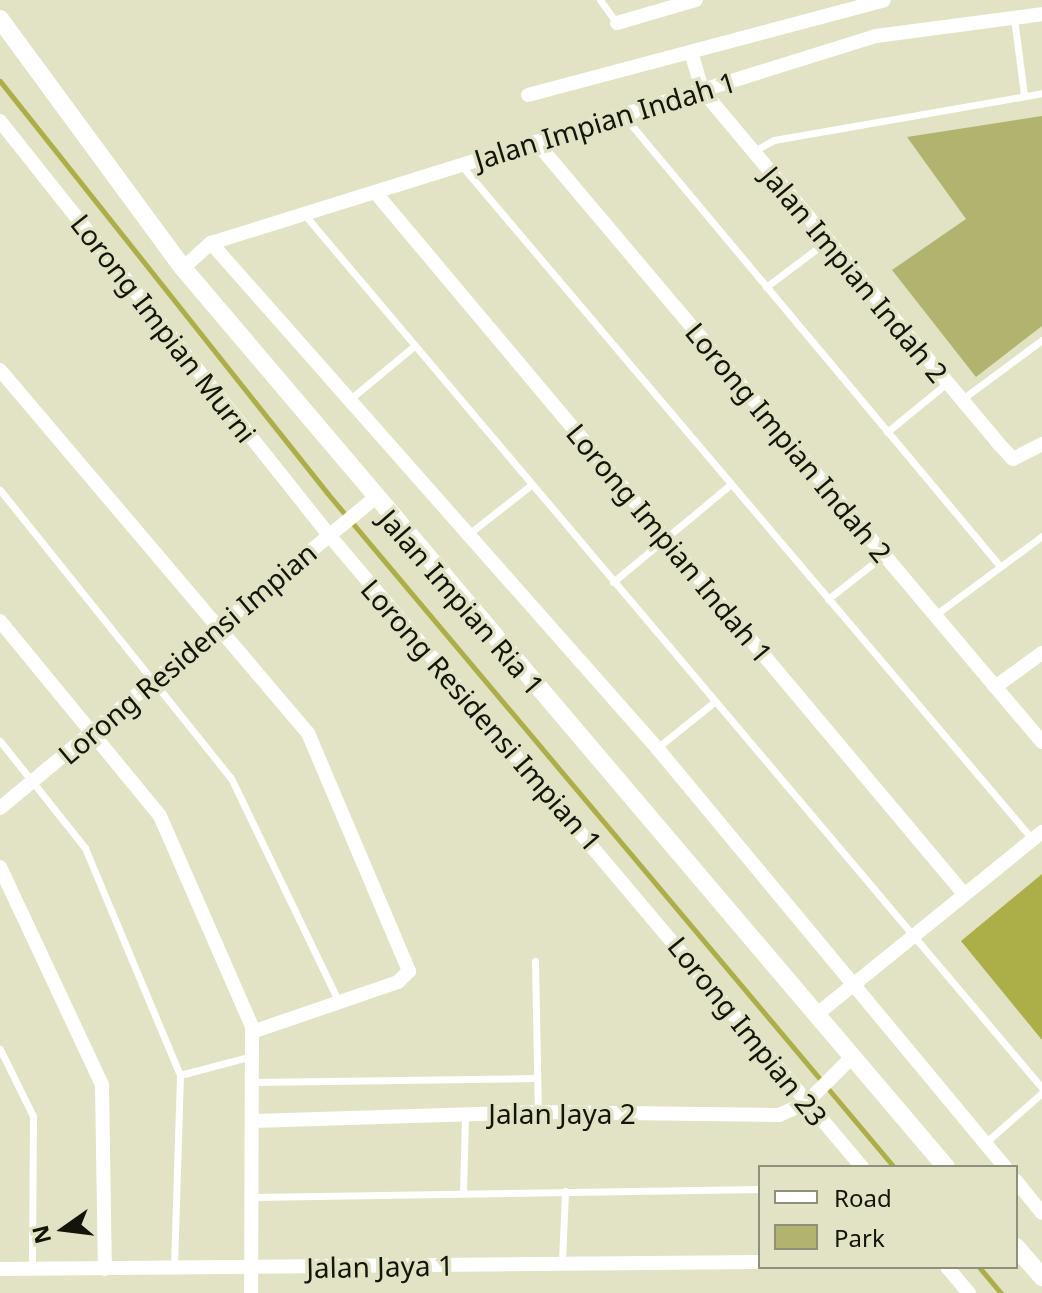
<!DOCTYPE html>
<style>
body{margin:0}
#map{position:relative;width:1042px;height:1293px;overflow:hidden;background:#e1e3c4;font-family:"Noto Sans",sans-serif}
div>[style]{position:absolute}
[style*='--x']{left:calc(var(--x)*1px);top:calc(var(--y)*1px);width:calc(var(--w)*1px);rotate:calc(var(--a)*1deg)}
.green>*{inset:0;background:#b1b46f}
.water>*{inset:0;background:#acaf47}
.stream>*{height:5px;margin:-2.5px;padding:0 2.5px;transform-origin:2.5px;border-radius:2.5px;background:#acaf47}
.service>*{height:7px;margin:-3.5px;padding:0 3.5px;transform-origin:3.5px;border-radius:3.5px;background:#fff}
.minor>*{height:14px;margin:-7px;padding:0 7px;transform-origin:7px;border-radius:7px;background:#fff}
.tertiary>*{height:18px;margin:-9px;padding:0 9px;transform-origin:9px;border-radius:9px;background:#fff}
span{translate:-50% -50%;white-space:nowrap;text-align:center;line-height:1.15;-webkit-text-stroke:7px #e1e3c4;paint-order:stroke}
.street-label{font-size:28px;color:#141409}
.legend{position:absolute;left:758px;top:1165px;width:260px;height:104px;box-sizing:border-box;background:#e1e3c4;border:2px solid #8f9079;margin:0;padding:10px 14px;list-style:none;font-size:24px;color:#141409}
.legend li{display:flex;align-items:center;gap:16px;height:40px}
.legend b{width:40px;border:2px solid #8f9079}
.north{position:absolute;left:24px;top:1189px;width:80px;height:80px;-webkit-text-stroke:6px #e1e3c4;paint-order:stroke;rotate:256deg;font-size:22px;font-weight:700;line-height:32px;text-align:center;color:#141409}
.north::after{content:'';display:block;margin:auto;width:28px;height:36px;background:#141409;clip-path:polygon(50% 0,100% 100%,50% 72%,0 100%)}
</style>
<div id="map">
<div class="green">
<i style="clip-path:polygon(1042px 116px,1042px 326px,976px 377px,892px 270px,966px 219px,907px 137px)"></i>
</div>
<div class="water">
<i style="clip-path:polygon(1042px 874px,1042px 1040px,961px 941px)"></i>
</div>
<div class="stream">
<i style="--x:0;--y:81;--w:527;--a:51.54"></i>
<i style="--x:328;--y:494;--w:879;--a:49.94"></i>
<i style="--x:979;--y:1267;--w:34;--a:50"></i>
</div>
<div class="service">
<i style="--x:600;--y:0;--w:29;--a:54"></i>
<i style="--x:1014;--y:18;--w:78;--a:82.6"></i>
<i style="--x:623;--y:115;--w:588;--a:50.11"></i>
<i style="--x:754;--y:151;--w:23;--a:-29"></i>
<i style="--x:774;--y:140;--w:272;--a:-9.9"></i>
<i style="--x:461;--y:165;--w:885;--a:49.72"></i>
<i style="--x:304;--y:214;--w:1144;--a:49.82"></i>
<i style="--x:766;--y:287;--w:76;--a:-37"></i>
<i style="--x:349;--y:400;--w:85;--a:-39.7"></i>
<i style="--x:961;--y:400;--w:101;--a:-36.5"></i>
<i style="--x:887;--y:432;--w:77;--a:-39.2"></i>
<i style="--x:0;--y:490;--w:369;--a:51.3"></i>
<i style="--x:231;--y:778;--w:249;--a:64.3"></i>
<i style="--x:466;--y:536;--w:83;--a:-38.1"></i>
<i style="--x:613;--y:582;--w:153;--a:-39.7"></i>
<i style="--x:828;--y:599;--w:71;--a:-38.2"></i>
<i style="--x:935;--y:615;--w:133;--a:-36.4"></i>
<i style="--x:0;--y:741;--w:137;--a:51.5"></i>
<i style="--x:85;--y:848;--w:246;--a:67.3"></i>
<i style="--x:180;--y:1075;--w:193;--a:91.8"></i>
<i style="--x:657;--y:748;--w:73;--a:-38.9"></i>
<i style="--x:535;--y:961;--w:151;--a:88.9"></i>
<i style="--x:0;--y:1049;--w:75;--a:63.8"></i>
<i style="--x:33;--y:1116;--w:153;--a:90.4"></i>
<i style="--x:180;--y:1075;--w:74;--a:-14.8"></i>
<i style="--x:252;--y:1082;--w:285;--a:-0.8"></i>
<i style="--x:985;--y:1143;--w:76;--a:-41.3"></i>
<i style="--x:463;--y:1193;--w:78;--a:-88.5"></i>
<i style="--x:252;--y:1197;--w:508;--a:-0.9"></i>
<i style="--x:562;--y:1261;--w:70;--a:-87.5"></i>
</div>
<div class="minor">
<i style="--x:617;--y:23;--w:82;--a:-16.2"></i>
<i style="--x:692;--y:55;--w:36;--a:74"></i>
<i style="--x:702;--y:90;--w:459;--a:50"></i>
<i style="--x:997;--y:442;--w:23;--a:47"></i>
<i style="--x:1013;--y:459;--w:33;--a:-27"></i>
<i style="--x:528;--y:95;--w:368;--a:-14.9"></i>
<i style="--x:0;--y:121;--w:529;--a:51.53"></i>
<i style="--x:329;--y:535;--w:827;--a:49.86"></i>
<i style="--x:536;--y:142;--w:785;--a:49.86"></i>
<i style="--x:375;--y:192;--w:916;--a:50"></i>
<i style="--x:211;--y:243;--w:674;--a:48.55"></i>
<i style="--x:657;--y:748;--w:545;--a:50.29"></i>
<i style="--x:183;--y:268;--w:38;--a:-42"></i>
<i style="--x:211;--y:243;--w:696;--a:-17.29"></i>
<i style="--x:876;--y:36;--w:167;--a:-7.5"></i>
<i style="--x:0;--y:370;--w:476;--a:49.7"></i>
<i style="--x:308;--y:733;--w:259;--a:67"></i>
<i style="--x:409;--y:971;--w:16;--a:135"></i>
<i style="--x:398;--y:982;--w:154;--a:161.1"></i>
<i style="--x:0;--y:621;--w:252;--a:50.6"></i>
<i style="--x:160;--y:816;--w:230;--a:66.4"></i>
<i style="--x:252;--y:1027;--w:266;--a:90.2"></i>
<i style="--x:995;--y:687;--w:58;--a:-35.9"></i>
<i style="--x:0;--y:808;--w:485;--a:-39.6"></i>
<i style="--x:0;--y:867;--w:241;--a:64.9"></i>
<i style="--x:102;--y:1085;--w:184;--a:89.1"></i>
<i style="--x:816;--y:1015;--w:291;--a:-39"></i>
<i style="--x:252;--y:1121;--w:286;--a:-1.8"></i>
<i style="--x:538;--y:1112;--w:241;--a:0.7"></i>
<i style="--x:779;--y:1115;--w:30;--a:-24"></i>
<i style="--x:806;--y:1103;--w:64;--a:-45"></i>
<i style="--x:1016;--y:1181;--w:41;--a:50.9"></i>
<i style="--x:947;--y:1267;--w:34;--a:50"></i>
<i style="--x:0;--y:1269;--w:760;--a:-0.53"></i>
</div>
<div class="tertiary">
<i style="--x:0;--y:19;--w:309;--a:53.7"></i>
<i style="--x:183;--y:268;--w:1179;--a:49.68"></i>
<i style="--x:1016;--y:1247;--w:40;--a:49"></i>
</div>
<div class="street-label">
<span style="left:605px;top:120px;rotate:-17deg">Jalan Impian Indah 1</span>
<span style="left:855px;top:274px;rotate:50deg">Jalan Impian Indah 2</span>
<span style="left:164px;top:328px;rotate:52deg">Lorong Impian Murni</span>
<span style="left:789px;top:442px;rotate:50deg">Lorong Impian Indah 2</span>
<span style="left:670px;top:543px;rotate:50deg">Lorong Impian Indah 1</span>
<span style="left:462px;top:602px;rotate:49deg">Jalan Impian Ria 1</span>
<span style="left:187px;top:653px;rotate:-40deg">Lorong Residensi Impian</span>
<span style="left:482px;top:715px;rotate:49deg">Lorong Residensi Impian 1</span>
<span style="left:748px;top:1031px;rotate:51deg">Lorong Impian 23</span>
<span style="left:562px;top:1113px">Jalan Jaya 2</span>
<span style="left:380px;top:1266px;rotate:-1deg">Jalan Jaya 1</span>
</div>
<ul class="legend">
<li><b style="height:10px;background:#fff"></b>Road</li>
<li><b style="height:22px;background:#b1b46f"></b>Park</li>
</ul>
<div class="north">N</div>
</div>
